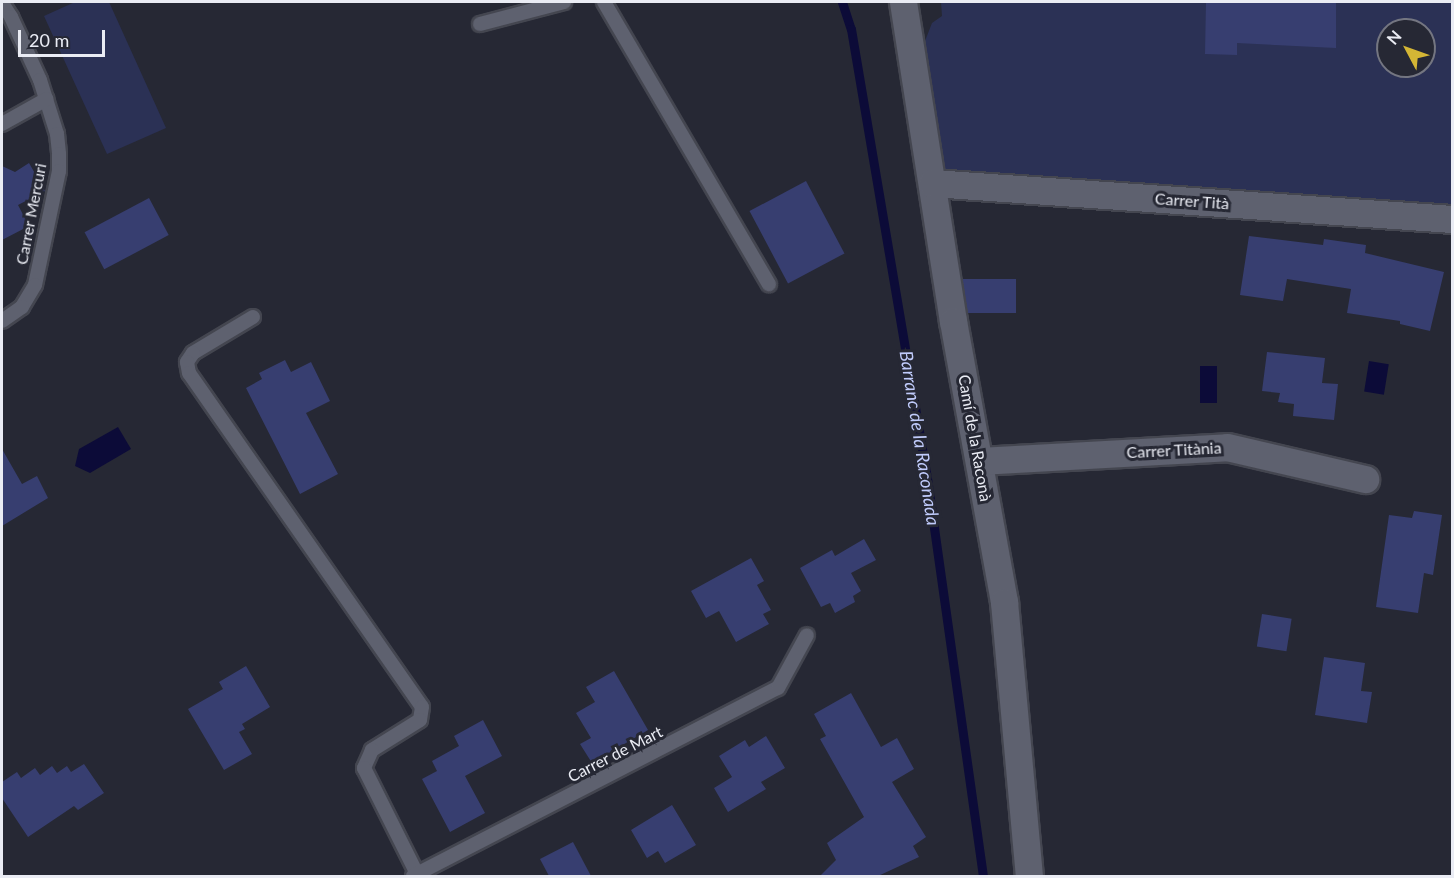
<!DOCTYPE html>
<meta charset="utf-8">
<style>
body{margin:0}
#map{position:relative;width:1454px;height:878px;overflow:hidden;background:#262834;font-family:Lato,sans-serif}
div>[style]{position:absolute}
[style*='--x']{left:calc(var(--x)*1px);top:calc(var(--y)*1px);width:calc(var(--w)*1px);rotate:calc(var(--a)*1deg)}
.green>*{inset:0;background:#2b3155}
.water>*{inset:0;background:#0c0b38;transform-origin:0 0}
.stream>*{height:9px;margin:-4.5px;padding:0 4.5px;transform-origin:4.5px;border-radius:4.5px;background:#0c0b38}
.building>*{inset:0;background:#373e70;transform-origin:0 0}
.roads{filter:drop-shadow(2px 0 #444650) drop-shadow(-2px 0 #444650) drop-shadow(0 2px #444650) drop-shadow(0 -2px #444650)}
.lane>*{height:14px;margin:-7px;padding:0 7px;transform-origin:7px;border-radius:7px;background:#5e616f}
.street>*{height:27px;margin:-13.5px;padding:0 13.5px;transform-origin:13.5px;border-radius:13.5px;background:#5e616f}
span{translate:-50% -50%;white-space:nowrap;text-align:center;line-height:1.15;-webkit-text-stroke:6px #262834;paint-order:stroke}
.street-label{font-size:16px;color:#eaecf4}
.water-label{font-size:18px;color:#c0cbfb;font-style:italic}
.frame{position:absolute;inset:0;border:3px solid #eaecf4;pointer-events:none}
.north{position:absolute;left:1376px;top:18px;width:60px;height:60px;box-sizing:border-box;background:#262834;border:2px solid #747681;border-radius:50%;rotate:311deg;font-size:16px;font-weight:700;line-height:24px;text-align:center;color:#eaecf4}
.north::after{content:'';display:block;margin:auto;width:21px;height:27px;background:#d4b635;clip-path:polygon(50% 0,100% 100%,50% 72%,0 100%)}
.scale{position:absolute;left:18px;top:30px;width:87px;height:27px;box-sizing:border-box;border:3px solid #eaecf4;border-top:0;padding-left:8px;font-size:18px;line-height:21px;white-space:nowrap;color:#eaecf4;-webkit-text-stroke:4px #262834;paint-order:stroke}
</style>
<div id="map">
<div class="green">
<i style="clip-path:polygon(75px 2px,109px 2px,166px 128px,107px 154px,44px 16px)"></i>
<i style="clip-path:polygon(evenodd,941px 2px,1452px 2px,1452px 209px,940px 172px,925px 41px,932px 23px,942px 16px,941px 2px,1388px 30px,1424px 30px,1424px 66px,1388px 66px,1388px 30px)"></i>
</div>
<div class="water">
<i style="left:1369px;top:361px;width:20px;height:31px;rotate:9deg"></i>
<i style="left:1200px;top:366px;width:17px;height:37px"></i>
<i style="clip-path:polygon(118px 427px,131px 449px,90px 473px,75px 466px,79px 449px)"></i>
</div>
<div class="stream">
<i style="--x:842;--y:2;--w:28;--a:72"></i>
<i style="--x:851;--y:29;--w:462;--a:80.4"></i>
<i style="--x:928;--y:485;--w:395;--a:82"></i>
</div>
<div class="building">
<i style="clip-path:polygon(1206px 2px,1336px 2px,1336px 48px,1237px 43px,1237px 55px,1205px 54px)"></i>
<i style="clip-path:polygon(29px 163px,45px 191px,18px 205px,29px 226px,2px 240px,2px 166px,15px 172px)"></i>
<i style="left:806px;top:181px;width:82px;height:64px;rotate:62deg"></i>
<i style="left:149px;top:198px;width:42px;height:73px;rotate:62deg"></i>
<i style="clip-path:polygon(1249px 236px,1323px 245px,1324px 239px,1366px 245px,1365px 253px,1444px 272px,1430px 331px,1400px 324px,1400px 321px,1347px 313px,1351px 289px,1287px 279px,1283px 301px,1240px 295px)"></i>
<i style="left:963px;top:279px;width:53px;height:34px"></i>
<i style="clip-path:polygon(1267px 352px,1325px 358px,1322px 383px,1338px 384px,1334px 420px,1293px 416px,1294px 404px,1278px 402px,1280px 393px,1262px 391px)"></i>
<i style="clip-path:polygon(285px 360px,291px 372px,311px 362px,330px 401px,306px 413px,338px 474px,300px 494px,246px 388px,262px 379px,259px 373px)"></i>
<i style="clip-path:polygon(2px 449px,22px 484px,37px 476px,48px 498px,2px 526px)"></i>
<i style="clip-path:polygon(1414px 511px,1442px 515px,1433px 575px,1424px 573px,1418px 613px,1376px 607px,1389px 515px,1412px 518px)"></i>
<i style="clip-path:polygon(864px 539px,876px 560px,851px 573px,861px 591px,853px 596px,855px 602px,835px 613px,830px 603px,821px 607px,800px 568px,832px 550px,835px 556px)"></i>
<i style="clip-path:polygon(751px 558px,764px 581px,757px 585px,771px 610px,763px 614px,769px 624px,736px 642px,719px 611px,706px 618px,691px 591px)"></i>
<i style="left:1262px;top:614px;width:30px;height:33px;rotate:9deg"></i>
<i style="clip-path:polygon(1324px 657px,1365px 663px,1361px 691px,1372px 692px,1367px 723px,1315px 715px)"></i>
<i style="clip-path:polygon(246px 666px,270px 707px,242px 724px,245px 729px,239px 732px,252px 754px,224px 770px,188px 709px,223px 689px,219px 682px)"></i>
<i style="clip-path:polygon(614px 671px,648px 730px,592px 763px,580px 744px,591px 738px,576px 713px,595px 702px,586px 687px)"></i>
<i style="clip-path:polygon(851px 693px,881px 747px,897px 738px,914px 769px,892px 782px,926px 837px,913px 846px,919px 857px,878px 876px,820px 876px,836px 860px,827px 843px,864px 817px,820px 739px,826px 736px,814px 714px)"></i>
<i style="clip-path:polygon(483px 720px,502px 756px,465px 776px,485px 813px,450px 832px,422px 779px,437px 771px,432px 761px,459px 746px,454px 736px)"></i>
<i style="clip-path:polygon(766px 736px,785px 768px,761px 782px,766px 789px,728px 812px,714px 788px,732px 777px,719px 756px,745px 740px,749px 747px)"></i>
<i style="clip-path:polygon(84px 764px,104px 793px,78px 810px,74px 806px,28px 837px,2px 798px,2px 782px,17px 772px,21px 778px,35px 768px,40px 775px,52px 766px,57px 773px,67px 766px,71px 772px)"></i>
<i style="clip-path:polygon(672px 805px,696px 845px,665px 863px,658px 851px,647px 858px,631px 830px)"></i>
<i style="clip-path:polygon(573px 842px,591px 876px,549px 876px,540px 859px)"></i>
</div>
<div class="roads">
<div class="lane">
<i style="--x:604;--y:2;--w:327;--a:59.7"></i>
<i style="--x:2;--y:3;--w:17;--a:57"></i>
<i style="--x:11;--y:17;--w:69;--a:65.3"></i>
<i style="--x:40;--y:80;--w:57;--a:72.5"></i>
<i style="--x:57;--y:134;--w:20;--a:84"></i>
<i style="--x:59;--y:154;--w:17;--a:90"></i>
<i style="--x:59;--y:171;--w:116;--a:101.9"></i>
<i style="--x:35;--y:285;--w:26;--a:121"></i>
<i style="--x:22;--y:307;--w:24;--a:145"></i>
<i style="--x:480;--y:24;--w:87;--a:-14.7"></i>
<i style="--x:2;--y:124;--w:51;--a:-29.1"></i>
<i style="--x:253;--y:317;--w:70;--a:149"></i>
<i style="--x:193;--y:353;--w:11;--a:124"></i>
<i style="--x:187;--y:362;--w:11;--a:80"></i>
<i style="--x:189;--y:373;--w:407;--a:55.1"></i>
<i style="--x:422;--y:707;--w:13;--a:99"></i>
<i style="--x:420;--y:720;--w:57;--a:148"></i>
<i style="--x:372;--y:750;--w:20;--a:114"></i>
<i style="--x:364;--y:768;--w:119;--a:63.4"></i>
<i style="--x:413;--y:876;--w:411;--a:-27.3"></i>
<i style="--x:778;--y:688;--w:60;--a:-61.3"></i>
</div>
<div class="street">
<i style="--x:903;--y:2;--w:323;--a:81.1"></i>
<i style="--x:953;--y:321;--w:286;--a:79.7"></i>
<i style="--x:1004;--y:602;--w:275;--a:84.8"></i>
<i style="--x:932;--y:183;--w:521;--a:3.96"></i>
<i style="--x:979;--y:461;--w:248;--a:-3.2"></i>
<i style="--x:1227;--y:447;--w:142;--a:13.1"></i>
</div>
</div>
<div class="street-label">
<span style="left:1192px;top:201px;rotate:4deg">Carrer Tità</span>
<span style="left:31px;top:214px;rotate:-79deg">Carrer Mercuri</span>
<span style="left:975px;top:438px;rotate:80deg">Camí de la Raconà</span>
<span style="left:1174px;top:450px;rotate:-3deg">Carrer Titània</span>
<span style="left:615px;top:754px;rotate:-27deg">Carrer de Mart</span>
</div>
<div class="water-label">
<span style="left:920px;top:438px;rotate:81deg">Barranc de la Raconada</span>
</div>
<div class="frame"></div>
<div class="north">N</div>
<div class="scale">20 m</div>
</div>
